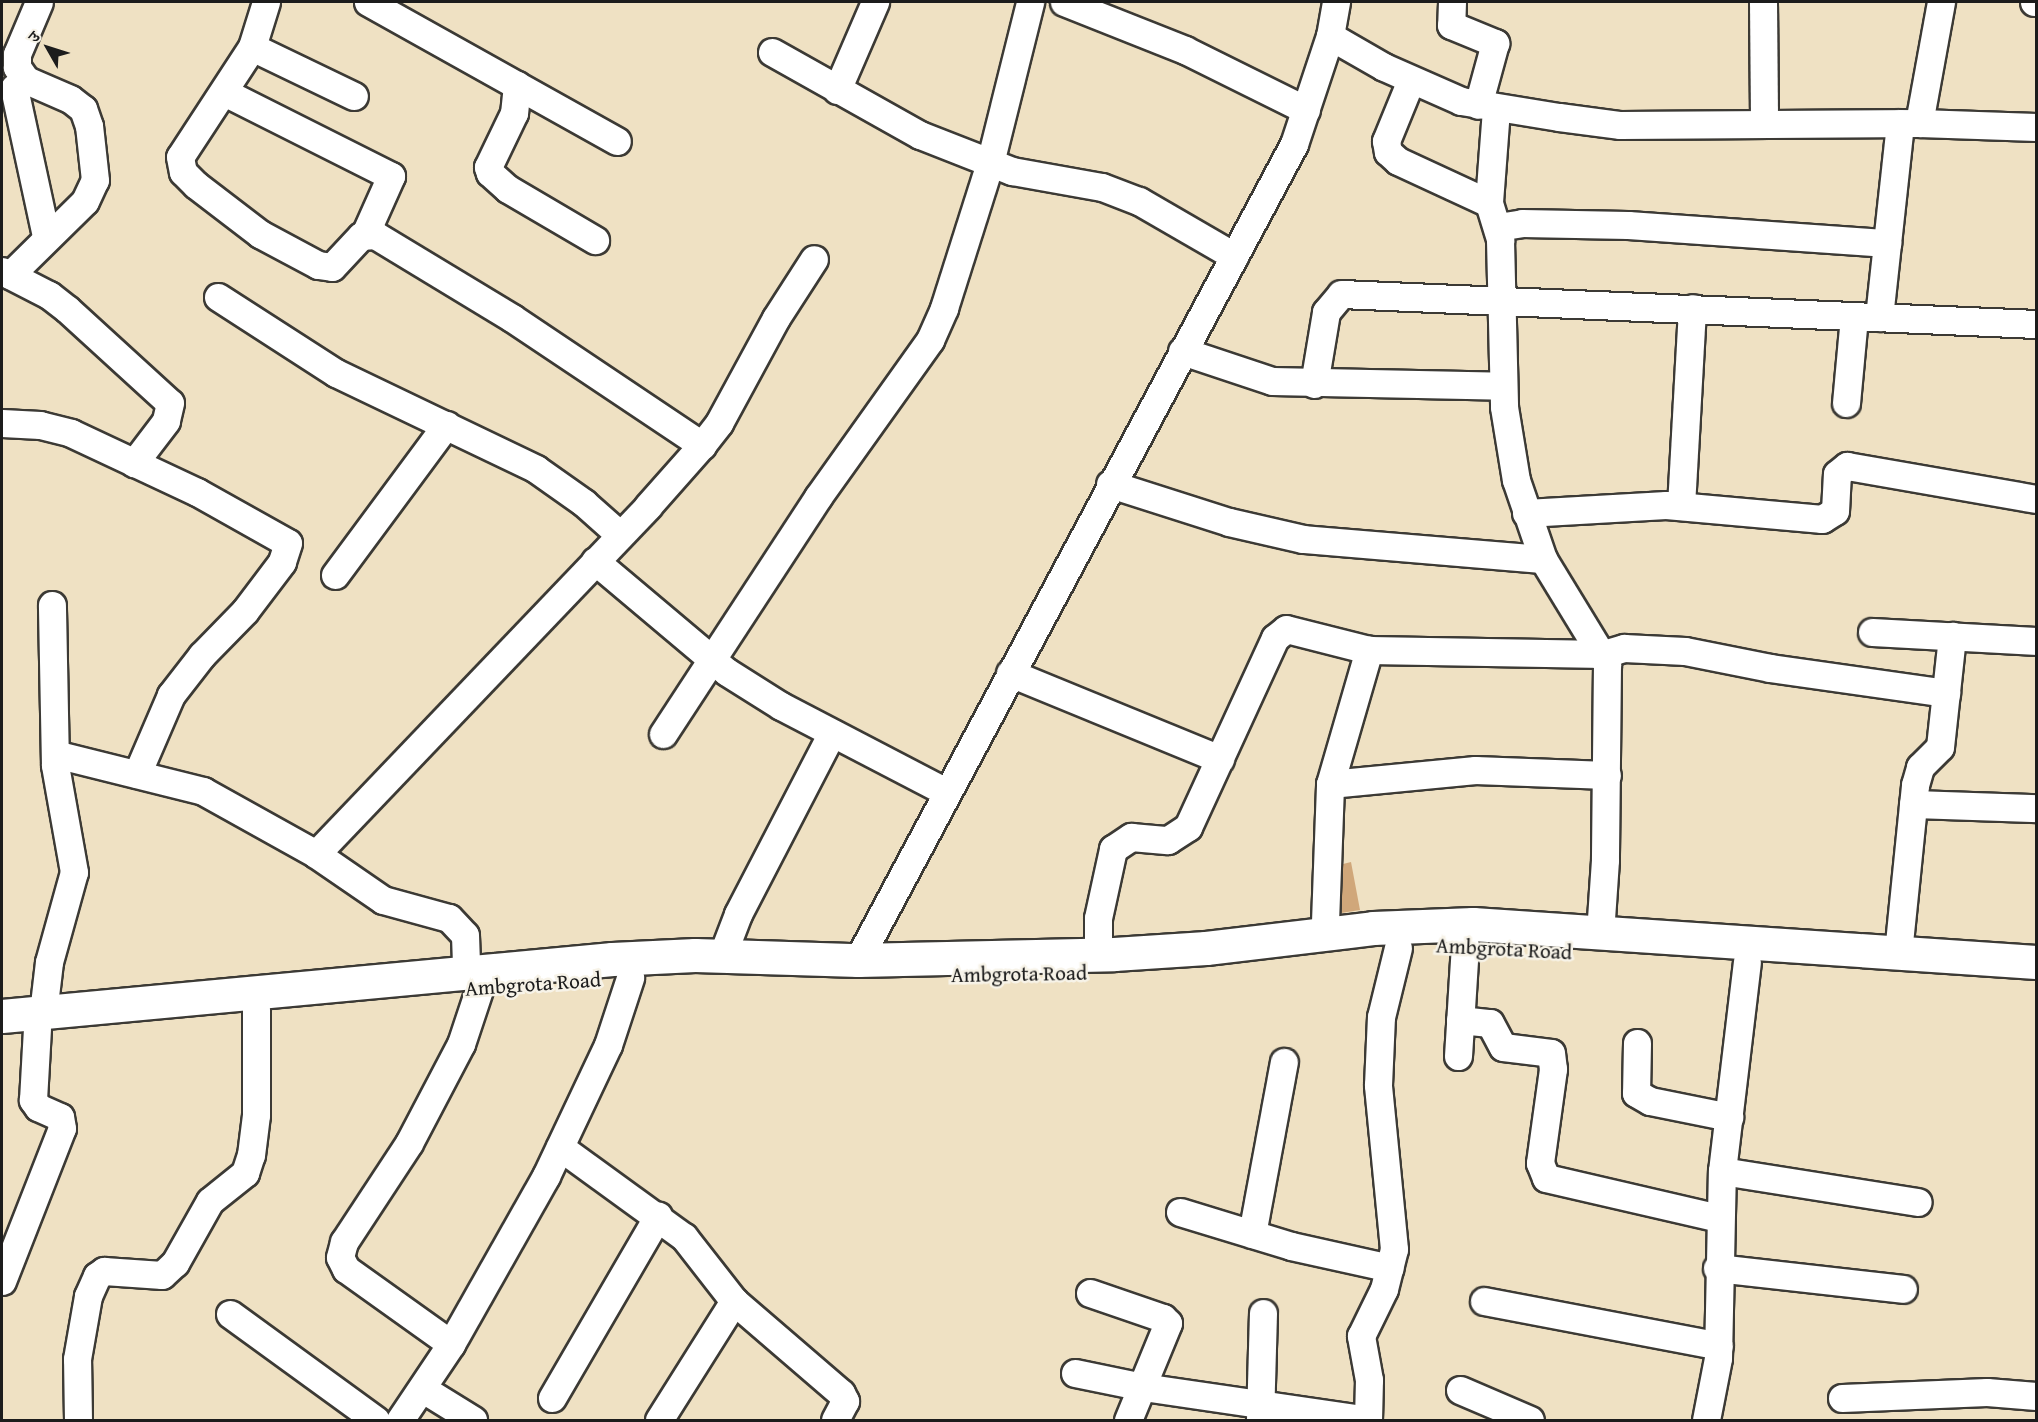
<!DOCTYPE html>
<meta charset="utf-8">
<style>
body{margin:0}
#map{position:relative;width:2038px;height:1422px;overflow:hidden;background:#efe1c3;font-family:"Gentium Book Plus","Noto Serif Devanagari",serif}
div>[style]{position:absolute}
[style*='--x']{left:calc(var(--x)*1px);top:calc(var(--y)*1px);width:calc(var(--w)*1px);rotate:calc(var(--a)*1deg)}
.building>*{inset:0;background:#d0a77a}
.roads{filter:drop-shadow(2px 0 #3c3a35) drop-shadow(-2px 0 #3c3a35) drop-shadow(0 2px #3c3a35) drop-shadow(0 -2px #3c3a35)}
.minor>*{height:27px;margin:-13.5px;padding:0 13.5px;transform-origin:13.5px;border-radius:13.5px;background:#fff}
.major>*{height:33px;margin:-16.5px;padding:0 16.5px;transform-origin:16.5px;border-radius:16.5px;background:#fff}
span{translate:-50% -50%;white-space:nowrap;text-align:center;line-height:1.15;-webkit-text-stroke:5px #f7f3e8;paint-order:stroke}
.street-label{font-size:21px;color:#1c1c1c}
.frame{position:absolute;inset:0;border:3px solid #1c1c1c;pointer-events:none}
.north{position:absolute;left:18px;top:18px;width:60px;height:60px;-webkit-text-stroke:4px #f7f3e8;paint-order:stroke;rotate:309deg;font-size:16px;font-weight:700;line-height:24px;text-align:center;color:#1c1c1c}
.north::after{content:'';display:block;margin:auto;width:21px;height:27px;background:#1c1c1c;clip-path:polygon(50% 0,100% 100%,50% 72%,0 100%)}
</style>
<div id="map">
<div class="building">
<i style="clip-path:polygon(1351px 862px,1360px 910px,1341px 913px,1343px 864px)"></i>
</div>
<div class="roads">
<div class="minor">
<i style="--x:266;--y:2;--w:47;--a:107.3"></i>
<i style="--x:252;--y:47;--w:131;--a:123.2"></i>
<i style="--x:180;--y:157;--w:15;--a:79"></i>
<i style="--x:183;--y:172;--w:18;--a:45"></i>
<i style="--x:196;--y:185;--w:81;--a:37.4"></i>
<i style="--x:260;--y:234;--w:66;--a:28.1"></i>
<i style="--x:318;--y:265;--w:14;--a:8"></i>
<i style="--x:332;--y:267;--w:42;--a:-46.9"></i>
<i style="--x:361;--y:236;--w:14;--a:-4"></i>
<i style="--x:375;--y:235;--w:160;--a:31.2"></i>
<i style="--x:512;--y:318;--w:229;--a:33.8"></i>
<i style="--x:368;--y:2;--w:285;--a:29.2"></i>
<i style="--x:1064;--y:2;--w:130;--a:21.6"></i>
<i style="--x:1185;--y:50;--w:135;--a:26.4"></i>
<i style="--x:1452;--y:2;--w:23;--a:92"></i>
<i style="--x:1451;--y:25;--w:48;--a:22.2"></i>
<i style="--x:1495;--y:43;--w:64;--a:105.3"></i>
<i style="--x:1763;--y:2;--w:122;--a:89.5"></i>
<i style="--x:2034;--y:2;--w:2;--a:0"></i>
<i style="--x:1330;--y:36;--w:62;--a:29.9"></i>
<i style="--x:1384;--y:67;--w:84;--a:23.8"></i>
<i style="--x:1461;--y:101;--w:99;--a:9.3"></i>
<i style="--x:1559;--y:117;--w:62;--a:7.5"></i>
<i style="--x:1620;--y:125;--w:299;--a:-0.4"></i>
<i style="--x:1919;--y:123;--w:117;--a:2"></i>
<i style="--x:252;--y:47;--w:113;--a:25.7"></i>
<i style="--x:772;--y:52;--w:170;--a:29.3"></i>
<i style="--x:920;--y:135;--w:99;--a:21.4"></i>
<i style="--x:1012;--y:171;--w:91;--a:10.1"></i>
<i style="--x:1102;--y:187;--w:40;--a:21"></i>
<i style="--x:1139;--y:201;--w:110;--a:30.1"></i>
<i style="--x:1411;--y:80;--w:66;--a:112.3"></i>
<i style="--x:1386;--y:141;--w:11;--a:80"></i>
<i style="--x:1388;--y:152;--w:13;--a:42"></i>
<i style="--x:1398;--y:161;--w:100;--a:24.8"></i>
<i style="--x:517;--y:85;--w:28;--a:96"></i>
<i style="--x:514;--y:113;--w:60;--a:115.7"></i>
<i style="--x:488;--y:167;--w:6;--a:72"></i>
<i style="--x:490;--y:173;--w:24;--a:42"></i>
<i style="--x:508;--y:189;--w:101;--a:30.4"></i>
<i style="--x:14;--y:88;--w:151;--a:77.8"></i>
<i style="--x:837;--y:90;--w:96;--a:-66.6"></i>
<i style="--x:224;--y:92;--w:187;--a:26.7"></i>
<i style="--x:391;--y:176;--w:64;--a:114.1"></i>
<i style="--x:1496;--y:109;--w:94;--a:94.3"></i>
<i style="--x:1489;--y:203;--w:39;--a:73"></i>
<i style="--x:1500;--y:240;--w:167;--a:88.6"></i>
<i style="--x:1504;--y:407;--w:74;--a:80.7"></i>
<i style="--x:1516;--y:480;--w:83;--a:71.1"></i>
<i style="--x:1543;--y:559;--w:123;--a:58.6"></i>
<i style="--x:1607;--y:664;--w:196;--a:90.6"></i>
<i style="--x:1605;--y:860;--w:59;--a:93.9"></i>
<i style="--x:1919;--y:123;--w:123;--a:-79.7"></i>
<i style="--x:1498;--y:227;--w:24;--a:-9"></i>
<i style="--x:1522;--y:223;--w:106;--a:1.1"></i>
<i style="--x:1628;--y:225;--w:260;--a:4"></i>
<i style="--x:2;--y:271;--w:53;--a:27.1"></i>
<i style="--x:49;--y:295;--w:23;--a:38"></i>
<i style="--x:67;--y:309;--w:139;--a:42.4"></i>
<i style="--x:170;--y:403;--w:18;--a:103"></i>
<i style="--x:166;--y:421;--w:53;--a:127.3"></i>
<i style="--x:10;--y:275;--w:105;--a:-44.6"></i>
<i style="--x:85;--y:201;--w:23;--a:-65"></i>
<i style="--x:95;--y:180;--w:54;--a:-96.3"></i>
<i style="--x:89;--y:126;--w:18;--a:-109"></i>
<i style="--x:83;--y:109;--w:16;--a:-142"></i>
<i style="--x:70;--y:99;--w:48;--a:-156.6"></i>
<i style="--x:26;--y:80;--w:16;--a:-125"></i>
<i style="--x:17;--y:67;--w:13;--a:-90"></i>
<i style="--x:17;--y:54;--w:56;--a:-67.1"></i>
<i style="--x:218;--y:297;--w:140;--a:32.8"></i>
<i style="--x:336;--y:373;--w:222;--a:25.6"></i>
<i style="--x:536;--y:469;--w:59;--a:35.3"></i>
<i style="--x:584;--y:503;--w:48;--a:41.6"></i>
<i style="--x:1879;--y:317;--w:195;--a:-83.8"></i>
<i style="--x:1182;--y:351;--w:95;--a:18.4"></i>
<i style="--x:1272;--y:381;--w:231;--a:1.2"></i>
<i style="--x:1314;--y:384;--w:73;--a:-80.5"></i>
<i style="--x:1326;--y:312;--w:23;--a:-50"></i>
<i style="--x:1341;--y:294;--w:696;--a:2.47"></i>
<i style="--x:1846;--y:403;--w:86;--a:-84.7"></i>
<i style="--x:2;--y:423;--w:38;--a:3"></i>
<i style="--x:40;--y:425;--w:32;--a:14"></i>
<i style="--x:71;--y:433;--w:139;--a:25.1"></i>
<i style="--x:197;--y:492;--w:104;--a:29.3"></i>
<i style="--x:288;--y:543;--w:20;--a:108"></i>
<i style="--x:282;--y:562;--w:61;--a:127.1"></i>
<i style="--x:245;--y:611;--w:62;--a:134.3"></i>
<i style="--x:202;--y:655;--w:51;--a:127.8"></i>
<i style="--x:171;--y:695;--w:86;--a:113.3"></i>
<i style="--x:1110;--y:484;--w:125;--a:17.7"></i>
<i style="--x:1229;--y:522;--w:76;--a:12.9"></i>
<i style="--x:1303;--y:539;--w:241;--a:4.8"></i>
<i style="--x:1681;--y:506;--w:198;--a:-86.8"></i>
<i style="--x:1526;--y:513;--w:140;--a:-3.3"></i>
<i style="--x:1666;--y:505;--w:157;--a:5.1"></i>
<i style="--x:1822;--y:519;--w:15;--a:-32"></i>
<i style="--x:1835;--y:511;--w:37;--a:-87"></i>
<i style="--x:1837;--y:474;--w:13;--a:-39"></i>
<i style="--x:1847;--y:466;--w:192;--a:9.9"></i>
<i style="--x:595;--y:561;--w:172;--a:40.1"></i>
<i style="--x:727;--y:672;--w:64;--a:32.2"></i>
<i style="--x:781;--y:706;--w:186;--a:27.5"></i>
<i style="--x:335;--y:575;--w:187;--a:-53.5"></i>
<i style="--x:1872;--y:632;--w:164;--a:3.1"></i>
<i style="--x:1010;--y:673;--w:227;--a:22.3"></i>
<i style="--x:663;--y:734;--w:283;--a:-56.8"></i>
<i style="--x:818;--y:497;--w:193;--a:-54.5"></i>
<i style="--x:930;--y:340;--w:35;--a:-66"></i>
<i style="--x:944;--y:308;--w:152;--a:-72.4"></i>
<i style="--x:990;--y:163;--w:166;--a:-76"></i>
<i style="--x:55;--y:754;--w:153;--a:14"></i>
<i style="--x:203;--y:791;--w:129;--a:29.1"></i>
<i style="--x:316;--y:854;--w:81;--a:34.5"></i>
<i style="--x:383;--y:900;--w:68;--a:15.3"></i>
<i style="--x:449;--y:918;--w:23;--a:47"></i>
<i style="--x:465;--y:935;--w:37;--a:88"></i>
<i style="--x:1330;--y:784;--w:146;--a:-5.5"></i>
<i style="--x:1475;--y:770;--w:132;--a:2.2"></i>
<i style="--x:1913;--y:804;--w:123;--a:1.9"></i>
<i style="--x:316;--y:854;--w:481;--a:-46.3"></i>
<i style="--x:648;--y:506;--w:81;--a:-48.5"></i>
<i style="--x:702;--y:445;--w:28;--a:-52"></i>
<i style="--x:719;--y:423;--w:119;--a:-61.5"></i>
<i style="--x:776;--y:318;--w:70;--a:-57.2"></i>
<i style="--x:1325;--y:922;--w:138;--a:-87.9"></i>
<i style="--x:1330;--y:784;--w:140;--a:-73.8"></i>
<i style="--x:1899;--y:943;--w:159;--a:-84.2"></i>
<i style="--x:1915;--y:785;--w:19;--a:-74"></i>
<i style="--x:1920;--y:767;--w:28;--a:-45"></i>
<i style="--x:1940;--y:747;--w:112;--a:-83.8"></i>
<i style="--x:1098;--y:945;--w:27;--a:-90"></i>
<i style="--x:1098;--y:918;--w:71;--a:-77.7"></i>
<i style="--x:1113;--y:849;--w:22;--a:-34"></i>
<i style="--x:1131;--y:837;--w:37;--a:5"></i>
<i style="--x:1168;--y:840;--w:24;--a:-33"></i>
<i style="--x:1188;--y:827;--w:208;--a:-65.3"></i>
<i style="--x:1275;--y:638;--w:14;--a:-39"></i>
<i style="--x:1286;--y:629;--w:86;--a:14.2"></i>
<i style="--x:1369;--y:650;--w:235;--a:1"></i>
<i style="--x:1604;--y:654;--w:21;--a:-17"></i>
<i style="--x:1624;--y:648;--w:61;--a:2.8"></i>
<i style="--x:1685;--y:651;--w:87;--a:11.3"></i>
<i style="--x:1770;--y:668;--w:178;--a:8.1"></i>
<i style="--x:722;--y:956;--w:45;--a:-69.1"></i>
<i style="--x:738;--y:914;--w:204;--a:-62.6"></i>
<i style="--x:858;--y:960;--w:925;--a:-61.88"></i>
<i style="--x:1294;--y:144;--w:114;--a:-71.6"></i>
<i style="--x:1330;--y:36;--w:35;--a:-80"></i>
<i style="--x:43;--y:1013;--w:51;--a:-83.3"></i>
<i style="--x:49;--y:962;--w:93;--a:-74.5"></i>
<i style="--x:74;--y:872;--w:109;--a:-100.1"></i>
<i style="--x:55;--y:765;--w:160;--a:-91.1"></i>
<i style="--x:1460;--y:1020;--w:30;--a:6"></i>
<i style="--x:1490;--y:1023;--w:27;--a:62"></i>
<i style="--x:1503;--y:1047;--w:48;--a:7.1"></i>
<i style="--x:1551;--y:1053;--w:16;--a:83"></i>
<i style="--x:1553;--y:1069;--w:95;--a:97.9"></i>
<i style="--x:1540;--y:1163;--w:16;--a:68"></i>
<i style="--x:1546;--y:1178;--w:178;--a:13"></i>
<i style="--x:1637;--y:1043;--w:50;--a:91.1"></i>
<i style="--x:1636;--y:1093;--w:16;--a:30"></i>
<i style="--x:1650;--y:1101;--w:81;--a:11.4"></i>
<i style="--x:1458;--y:1056;--w:111;--a:-86.4"></i>
<i style="--x:560;--y:1147;--w:153;--a:36"></i>
<i style="--x:684;--y:1237;--w:81;--a:52"></i>
<i style="--x:734;--y:1301;--w:141;--a:40.7"></i>
<i style="--x:841;--y:1393;--w:9;--a:63"></i>
<i style="--x:845;--y:1401;--w:21;--a:118"></i>
<i style="--x:1722;--y:1171;--w:198;--a:9"></i>
<i style="--x:1180;--y:1212;--w:116;--a:17"></i>
<i style="--x:1291;--y:1246;--w:101;--a:12.5"></i>
<i style="--x:1252;--y:1234;--w:175;--a:-79.5"></i>
<i style="--x:1717;--y:1268;--w:187;--a:6.4"></i>
<i style="--x:2;--y:1281;--w:164;--a:-68.6"></i>
<i style="--x:62;--y:1128;--w:11;--a:-100"></i>
<i style="--x:60;--y:1117;--w:24;--a:-156"></i>
<i style="--x:38;--y:1107;--w:9;--a:-126"></i>
<i style="--x:33;--y:1100;--w:71;--a:-86.8"></i>
<i style="--x:1090;--y:1293;--w:77;--a:18.9"></i>
<i style="--x:1163;--y:1318;--w:7;--a:45"></i>
<i style="--x:1168;--y:1323;--w:105;--a:112.4"></i>
<i style="--x:1484;--y:1301;--w:239;--a:10.8"></i>
<i style="--x:230;--y:1314;--w:180;--a:36"></i>
<i style="--x:451;--y:1344;--w:129;--a:-144.5"></i>
<i style="--x:346;--y:1269;--w:13;--a:-117"></i>
<i style="--x:340;--y:1257;--w:16;--a:-75"></i>
<i style="--x:344;--y:1242;--w:118;--a:-56.7"></i>
<i style="--x:409;--y:1143;--w:112;--a:-62.3"></i>
<i style="--x:461;--y:1044;--w:60;--a:-71.6"></i>
<i style="--x:1075;--y:1373;--w:69;--a:11.6"></i>
<i style="--x:1143;--y:1387;--w:227;--a:8.3"></i>
<i style="--x:423;--y:1389;--w:59;--a:31.8"></i>
<i style="--x:1460;--y:1390;--w:76;--a:23.2"></i>
<i style="--x:552;--y:1398;--w:211;--a:-59.8"></i>
<i style="--x:1842;--y:1398;--w:145;--a:-2.4"></i>
<i style="--x:1987;--y:1392;--w:49;--a:4.7"></i>
<i style="--x:78;--y:1420;--w:61;--a:-90.9"></i>
<i style="--x:77;--y:1359;--w:64;--a:-80.1"></i>
<i style="--x:88;--y:1296;--w:22;--a:-66"></i>
<i style="--x:97;--y:1276;--w:9;--a:-36"></i>
<i style="--x:104;--y:1271;--w:58;--a:3.9"></i>
<i style="--x:162;--y:1275;--w:18;--a:-43"></i>
<i style="--x:175;--y:1263;--w:71;--a:-60.6"></i>
<i style="--x:210;--y:1201;--w:45;--a:-38.7"></i>
<i style="--x:245;--y:1173;--w:19;--a:-72"></i>
<i style="--x:251;--y:1155;--w:40;--a:-82.9"></i>
<i style="--x:256;--y:1115;--w:106;--a:-90"></i>
<i style="--x:400;--y:1420;--w:92;--a:-56.1"></i>
<i style="--x:451;--y:1344;--w:193;--a:-60.5"></i>
<i style="--x:546;--y:1176;--w:145;--a:-64.7"></i>
<i style="--x:608;--y:1045;--w:71;--a:-71.8"></i>
<i style="--x:659;--y:1420;--w:141;--a:-57.8"></i>
<i style="--x:1260;--y:1420;--w:107;--a:-88.4"></i>
<i style="--x:1368;--y:1420;--w:40;--a:-88.6"></i>
<i style="--x:1369;--y:1380;--w:45;--a:-100.3"></i>
<i style="--x:1361;--y:1336;--w:52;--a:-63.9"></i>
<i style="--x:1384;--y:1289;--w:41;--a:-76"></i>
<i style="--x:1394;--y:1249;--w:165;--a:-95.6"></i>
<i style="--x:1378;--y:1085;--w:68;--a:-87.5"></i>
<i style="--x:1381;--y:1017;--w:71;--a:-76.2"></i>
<i style="--x:1706;--y:1420;--w:63;--a:-79"></i>
<i style="--x:1718;--y:1358;--w:187;--a:-88.8"></i>
<i style="--x:1722;--y:1171;--w:210;--a:-83.2"></i>
</div>
<div class="major">
<i style="--x:2;--y:1016;--w:613;--a:-5.34"></i>
<i style="--x:612;--y:959;--w:83;--a:-2.8"></i>
<i style="--x:695;--y:955;--w:163;--a:1.8"></i>
<i style="--x:858;--y:960;--w:256;--a:-1.3"></i>
<i style="--x:1114;--y:954;--w:92;--a:-3.7"></i>
<i style="--x:1206;--y:948;--w:168;--a:-6.8"></i>
<i style="--x:1373;--y:928;--w:100;--a:-2.3"></i>
<i style="--x:1473;--y:924;--w:564;--a:3.86"></i>
</div>
</div>
<div class="street-label">
<span style="left:1504px;top:949px;rotate:3deg">Ambgrota Road</span>
<span style="left:1019px;top:974px;rotate:-1deg">Ambgrota Road</span>
<span style="left:533px;top:984px;rotate:-4deg">Ambgrota Road</span>
</div>
<div class="frame"></div>
<div class="north">उ</div>
</div>
